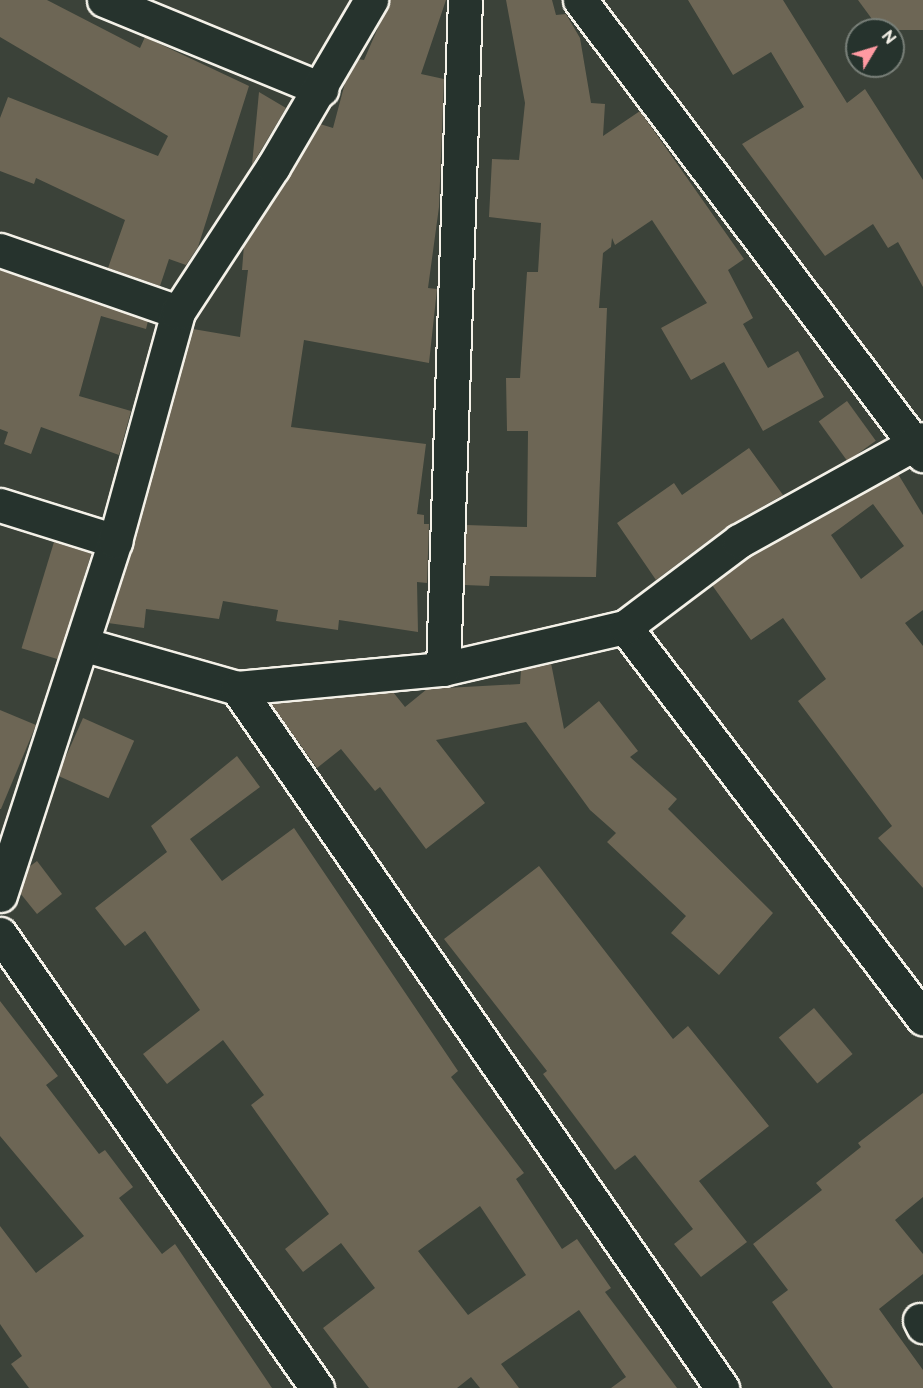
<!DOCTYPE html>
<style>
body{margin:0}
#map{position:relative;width:923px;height:1388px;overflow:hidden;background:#3b4239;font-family:"Balsamiq Sans",sans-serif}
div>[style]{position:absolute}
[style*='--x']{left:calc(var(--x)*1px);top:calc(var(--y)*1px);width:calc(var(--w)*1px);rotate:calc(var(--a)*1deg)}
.building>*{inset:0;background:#6d6655;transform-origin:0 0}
.roads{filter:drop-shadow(2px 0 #f4f1e8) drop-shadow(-2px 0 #f4f1e8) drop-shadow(0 2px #f4f1e8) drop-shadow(0 -2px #f4f1e8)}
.street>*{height:33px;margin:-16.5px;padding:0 16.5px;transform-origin:16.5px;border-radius:16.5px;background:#26332d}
span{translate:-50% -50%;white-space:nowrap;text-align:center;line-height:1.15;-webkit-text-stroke:6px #26332d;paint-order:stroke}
.north{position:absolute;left:845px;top:18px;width:60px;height:60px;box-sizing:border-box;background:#26332d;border:2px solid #787f78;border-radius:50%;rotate:52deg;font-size:16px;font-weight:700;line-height:24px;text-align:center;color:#f4f1e8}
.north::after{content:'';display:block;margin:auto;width:21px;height:27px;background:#ff9aa2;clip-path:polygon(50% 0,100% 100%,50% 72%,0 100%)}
</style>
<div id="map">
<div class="building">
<i style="clip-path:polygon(0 0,47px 0,140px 48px,145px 37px,249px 86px,198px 247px,186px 265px,169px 259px,160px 286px,108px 268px,125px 220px,36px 178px,34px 184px,0 171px,0 118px,8px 97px,158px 156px,168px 136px,0 37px)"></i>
<i style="clip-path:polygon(390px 0,446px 0,421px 74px,444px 79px,439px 207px,428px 288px,437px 289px,429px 363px,304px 340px,291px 427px,426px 444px,417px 514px,424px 515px,424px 524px,429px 524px,427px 583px,417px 582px,418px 632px,339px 620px,338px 630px,276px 621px,278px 610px,223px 601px,219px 619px,146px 609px,144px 628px,108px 623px,193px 329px,240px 337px,248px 270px,242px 270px,244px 245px,320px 124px,333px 128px,346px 79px,358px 59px,364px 60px)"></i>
<i style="clip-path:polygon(506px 0,552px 0,556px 15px,566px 14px,580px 38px,591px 103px,605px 104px,603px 136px,640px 111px,744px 259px,728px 270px,753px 318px,743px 324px,768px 368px,798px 351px,824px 397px,763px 431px,724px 362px,691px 380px,661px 328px,707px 303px,652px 220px,615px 245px,612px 238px,611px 247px,603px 253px,599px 308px,607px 308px,596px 577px,490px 576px,489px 586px,465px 585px,466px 525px,527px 527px,528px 431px,507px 431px,506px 378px,520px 378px,527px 272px,538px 272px,541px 223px,489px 217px,492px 159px,519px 160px,525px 103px)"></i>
<i style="clip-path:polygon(688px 0,783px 0,847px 103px,865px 89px,923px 180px,923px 287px,898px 242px,888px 248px,873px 224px,825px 256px,742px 144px,804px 107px,771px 52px,733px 75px)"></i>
<i style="clip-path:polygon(858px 0,923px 0,923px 30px,880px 30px)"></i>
<i style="clip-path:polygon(259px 92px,286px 108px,252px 165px)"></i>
<i style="clip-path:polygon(0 270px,148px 321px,146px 329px,101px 316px,79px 396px,131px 411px,119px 455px,41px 427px,31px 454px,4px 444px,8px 432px,0 429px)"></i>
<i style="left:847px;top:401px;width:49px;height:35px;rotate:54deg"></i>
<i style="clip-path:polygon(749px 448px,783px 495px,728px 526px,656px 580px,617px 523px,674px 483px,682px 495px)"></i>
<i style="clip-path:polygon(evenodd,898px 474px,923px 515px,923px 610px,905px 623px,923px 646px,923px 888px,878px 838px,892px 826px,798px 701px,826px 679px,783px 618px,751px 640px,712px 585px,749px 557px,898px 474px,873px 504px,904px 546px,861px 579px,831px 535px,873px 504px)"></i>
<i style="left:54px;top:542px;width:39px;height:111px;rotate:17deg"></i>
<i style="clip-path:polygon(551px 663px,564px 729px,599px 701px,638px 751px,630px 757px,677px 799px,668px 809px,773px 913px,719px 975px,671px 933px,686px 916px,607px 842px,616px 833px,590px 810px,526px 722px,436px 740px,485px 803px,426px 849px,380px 787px,375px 791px,341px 749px,317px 768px,271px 704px,393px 692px,405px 707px,427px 689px,520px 684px,521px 670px)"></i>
<i style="clip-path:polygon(0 710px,36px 725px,1px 809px,0 809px)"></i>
<i style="left:83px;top:718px;width:56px;height:63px;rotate:24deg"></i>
<i style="clip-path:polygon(evenodd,237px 756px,260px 787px,190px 839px,222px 881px,294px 828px,458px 1071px,451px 1077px,524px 1173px,516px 1179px,562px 1249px,577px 1239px,611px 1288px,605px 1292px,677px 1388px,611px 1388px,626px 1377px,579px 1310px,501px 1364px,519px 1388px,480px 1388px,471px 1377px,457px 1388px,369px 1388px,323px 1328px,375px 1288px,341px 1243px,303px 1272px,285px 1249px,329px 1214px,251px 1105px,264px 1095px,223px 1040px,167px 1084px,143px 1054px,200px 1010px,145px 931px,125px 946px,95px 908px,167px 852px,151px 826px,237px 756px,480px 1206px,526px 1275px,468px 1315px,418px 1251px,480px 1206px)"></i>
<i style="clip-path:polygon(37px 861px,62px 894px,37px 914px,20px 893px,29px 867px)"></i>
<i style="clip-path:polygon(539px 866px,673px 1039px,688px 1026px,769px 1126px,699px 1181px,747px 1242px,701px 1277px,674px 1244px,693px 1229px,635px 1155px,615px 1170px,543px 1074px,547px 1071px,444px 939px)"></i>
<i style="clip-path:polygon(0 1001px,58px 1076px,46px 1085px,99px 1154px,105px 1150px,133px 1187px,119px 1198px,162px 1254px,175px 1244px,272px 1388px,29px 1388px,11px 1364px,22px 1356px,0 1324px,0 1226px,36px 1273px,84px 1236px,0 1136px)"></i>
<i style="left:814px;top:1008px;width:60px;height:46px;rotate:50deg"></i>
<i style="clip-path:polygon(923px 1093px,923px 1197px,895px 1220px,923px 1254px,923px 1274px,879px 1309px,923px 1370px,923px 1388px,833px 1388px,772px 1302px,788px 1290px,753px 1244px,822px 1190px,816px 1183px,861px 1147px,858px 1143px)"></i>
</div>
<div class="roads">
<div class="street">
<i style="--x:104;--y:0;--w:235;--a:22.3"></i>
<i style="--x:580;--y:0;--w:570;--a:52.99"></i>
<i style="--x:0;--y:250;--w:188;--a:19.2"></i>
<i style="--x:0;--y:505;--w:121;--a:17.4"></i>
<i style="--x:625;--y:627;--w:492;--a:52.7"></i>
<i style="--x:82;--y:644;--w:161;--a:15.8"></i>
<i style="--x:237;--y:688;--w:207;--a:-5.3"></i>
<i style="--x:443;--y:669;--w:187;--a:-13"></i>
<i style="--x:625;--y:627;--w:143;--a:-37"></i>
<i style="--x:739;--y:541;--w:210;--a:-29"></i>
<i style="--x:443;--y:669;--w:669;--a:-88.12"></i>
<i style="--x:237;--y:688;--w:852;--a:55.28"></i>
<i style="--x:0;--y:895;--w:372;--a:-72"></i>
<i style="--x:115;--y:541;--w:238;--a:-74.6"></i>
<i style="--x:178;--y:312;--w:173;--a:-56.8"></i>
<i style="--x:273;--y:167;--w:194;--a:-59.6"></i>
<i style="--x:0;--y:934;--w:554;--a:55.08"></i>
<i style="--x:920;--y:1320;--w:7;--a:63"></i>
</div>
</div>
<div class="north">N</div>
</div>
